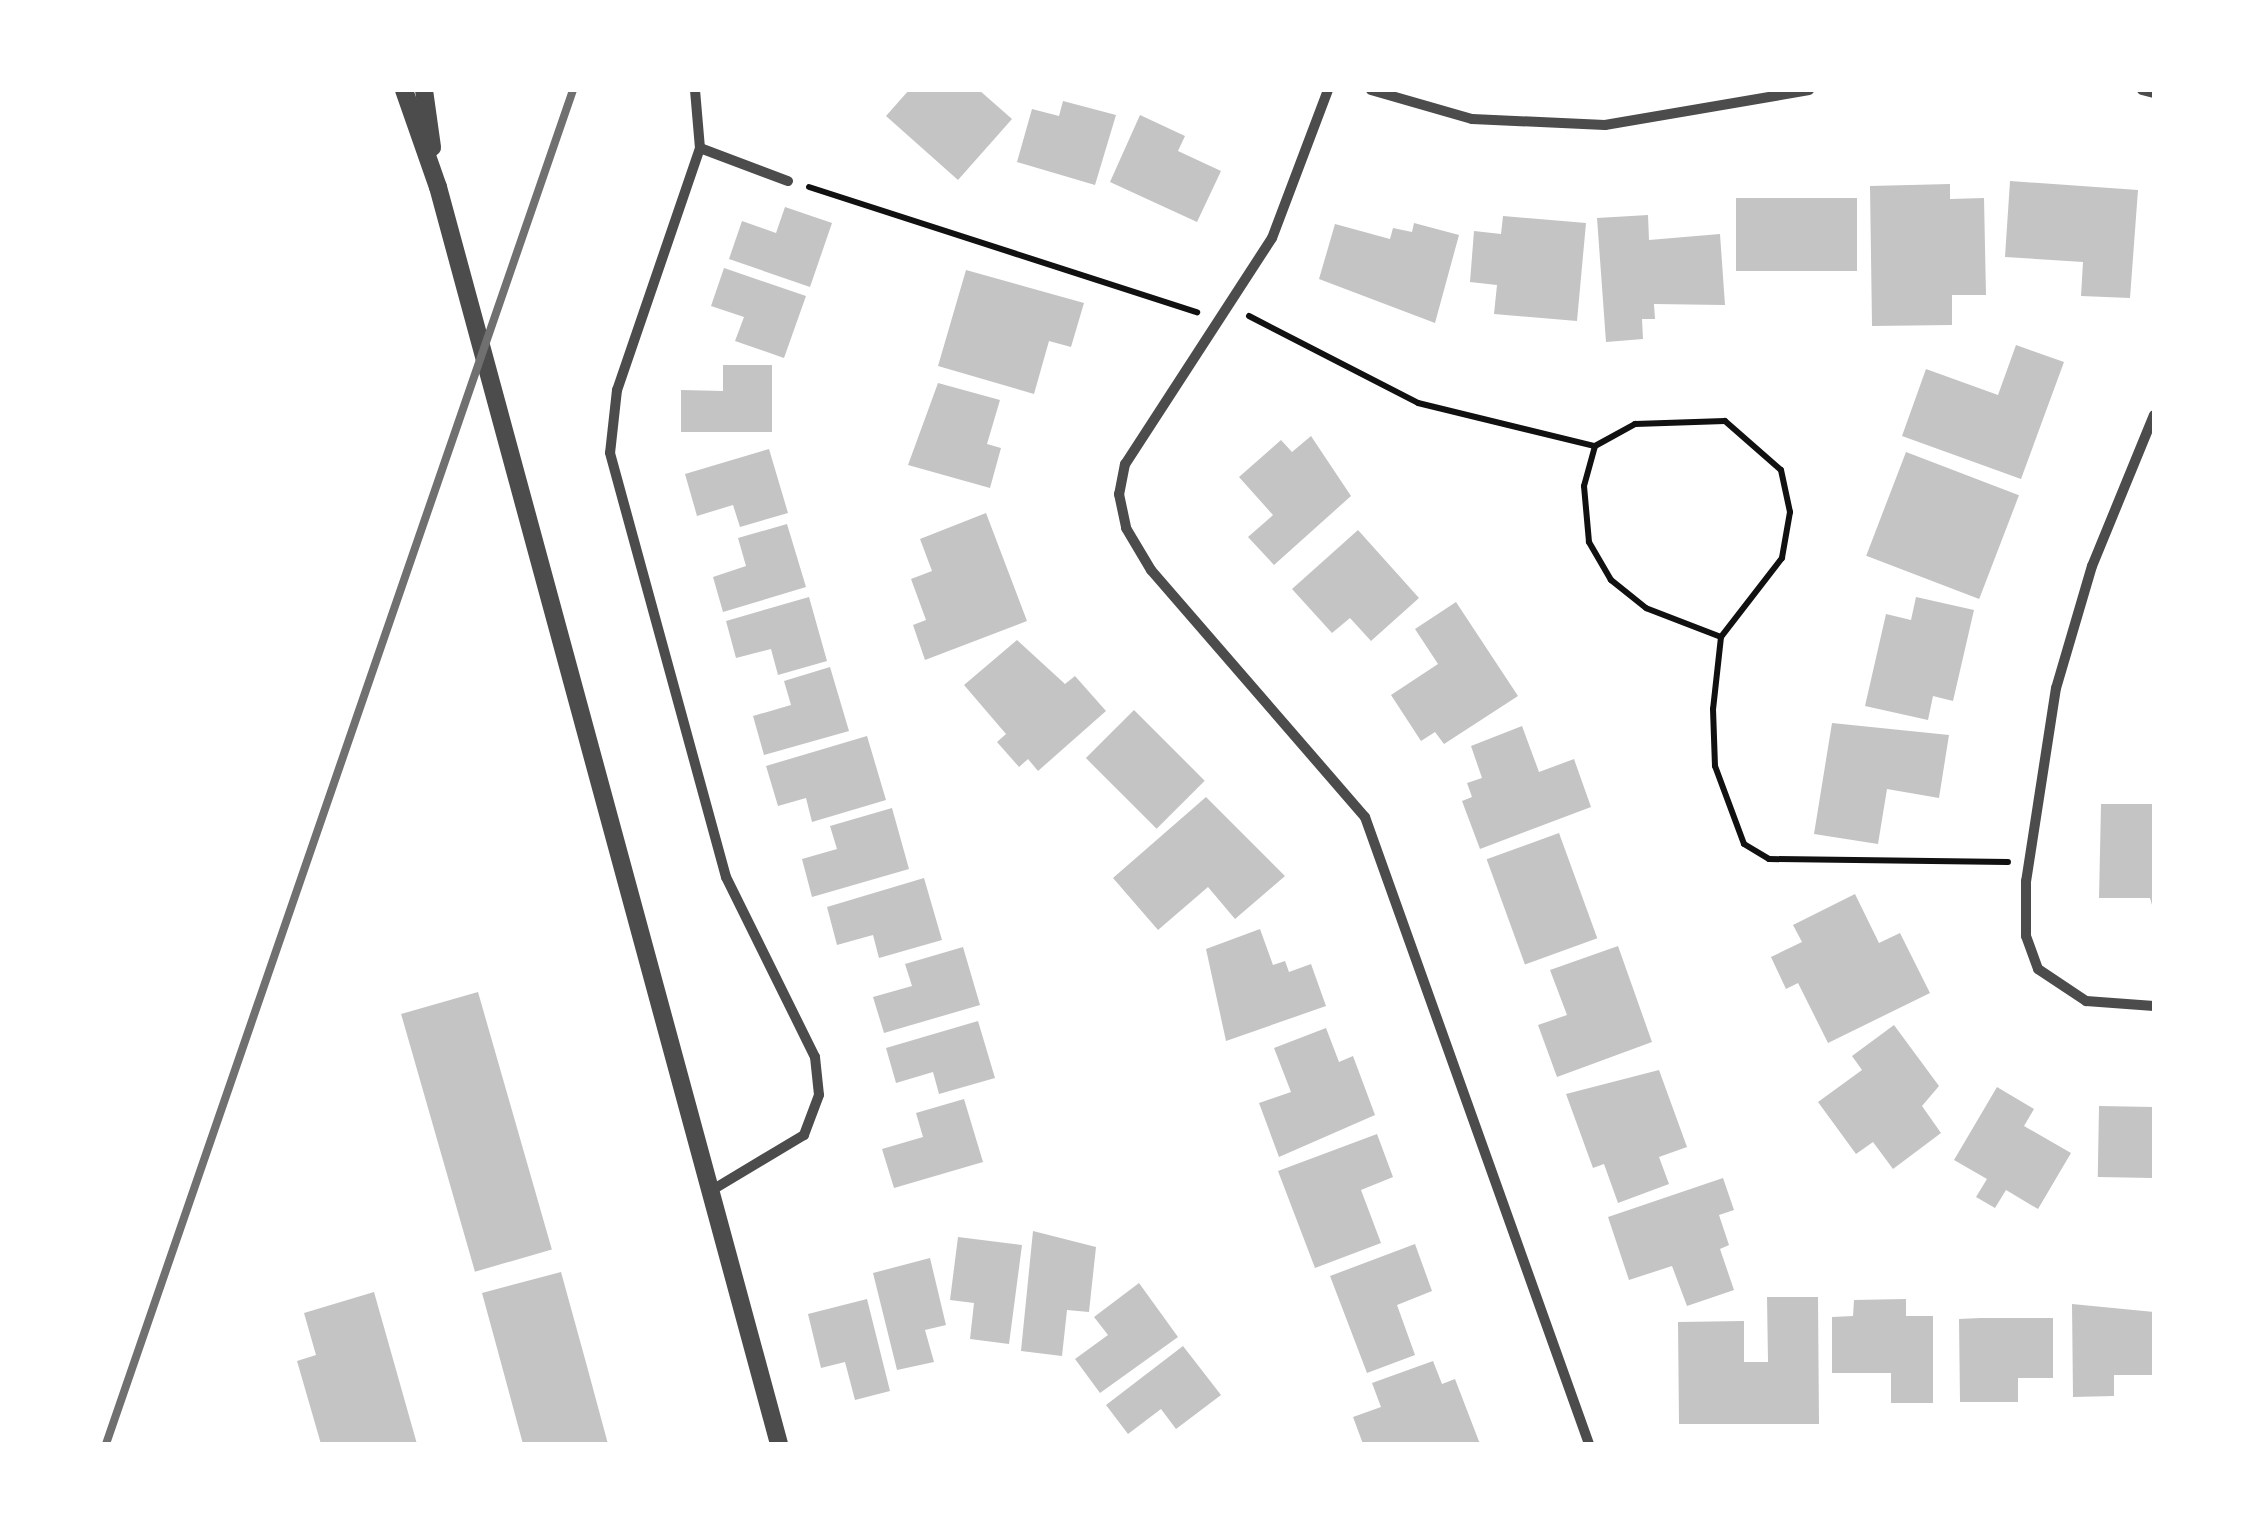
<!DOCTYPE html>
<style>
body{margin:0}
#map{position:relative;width:2244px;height:1534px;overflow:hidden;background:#fff;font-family:"IBM Plex Sans",sans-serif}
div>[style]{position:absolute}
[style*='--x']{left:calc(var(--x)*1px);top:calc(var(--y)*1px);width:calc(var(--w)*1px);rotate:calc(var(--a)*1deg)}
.building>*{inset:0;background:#c4c4c4;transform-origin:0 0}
.path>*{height:6px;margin:-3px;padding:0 3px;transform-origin:3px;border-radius:3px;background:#111}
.minor>*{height:10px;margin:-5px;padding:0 5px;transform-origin:5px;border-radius:5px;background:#4c4c4c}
.tertiary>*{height:18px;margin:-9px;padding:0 9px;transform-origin:9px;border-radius:9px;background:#4c4c4c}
.rail>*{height:8px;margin:-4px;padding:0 4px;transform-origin:4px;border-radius:4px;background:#707070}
span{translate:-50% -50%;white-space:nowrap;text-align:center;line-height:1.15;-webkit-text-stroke:10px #fff;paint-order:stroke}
.frame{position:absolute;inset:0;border:92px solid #fff;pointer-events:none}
</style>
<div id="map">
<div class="building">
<i style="clip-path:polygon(909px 90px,979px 90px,1012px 119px,958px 180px,886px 116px)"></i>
<i style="clip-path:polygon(1063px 101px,1116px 115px,1095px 185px,1017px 162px,1032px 109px,1059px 116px)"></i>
<i style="clip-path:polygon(1140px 115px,1185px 136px,1178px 151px,1221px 171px,1197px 222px,1110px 182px)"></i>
<i style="clip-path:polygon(2010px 181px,2138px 190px,2130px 298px,2081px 296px,2083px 262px,2005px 257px)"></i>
<i style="clip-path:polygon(1950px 184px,1950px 199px,1984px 198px,1986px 295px,1952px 295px,1952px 325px,1872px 326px,1870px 186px)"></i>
<i style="left:1736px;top:198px;width:121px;height:73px"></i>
<i style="clip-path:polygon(785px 207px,832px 223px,810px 287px,729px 259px,742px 221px,776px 233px)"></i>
<i style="clip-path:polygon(1648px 215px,1649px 240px,1720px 234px,1725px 305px,1654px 304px,1655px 319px,1642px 319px,1643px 339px,1606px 342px,1597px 218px)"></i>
<i style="clip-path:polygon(1503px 216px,1586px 223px,1577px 321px,1494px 314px,1497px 285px,1470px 282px,1474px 231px,1501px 234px)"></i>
<i style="clip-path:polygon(1414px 223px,1459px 235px,1435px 323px,1319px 279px,1335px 224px,1390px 239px,1393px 228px,1412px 232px)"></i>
<i style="clip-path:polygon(724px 268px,806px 296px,784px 358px,735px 341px,744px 317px,711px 306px)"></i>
<i style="clip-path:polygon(966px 270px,1084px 303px,1071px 347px,1049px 341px,1034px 394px,938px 366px)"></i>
<i style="clip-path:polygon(2016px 345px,2064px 362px,2021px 479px,1902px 436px,1926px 369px,1998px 395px)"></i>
<i style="clip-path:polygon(723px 365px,772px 365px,772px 432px,681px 432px,681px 390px,723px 391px)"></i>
<i style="clip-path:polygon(938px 383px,1000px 400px,987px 444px,1001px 448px,990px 488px,908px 465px)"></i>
<i style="clip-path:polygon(1311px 436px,1351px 496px,1274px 565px,1248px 537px,1273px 515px,1239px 477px,1281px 440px,1292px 452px)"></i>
<i style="clip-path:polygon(769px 449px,788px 513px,740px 527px,733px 505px,697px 516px,685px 474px)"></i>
<i style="left:1906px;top:452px;width:121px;height:111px;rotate:21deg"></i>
<i style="clip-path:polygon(986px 513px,1027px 621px,925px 660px,913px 625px,926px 620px,911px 579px,932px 571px,920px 539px)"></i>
<i style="clip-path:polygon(787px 524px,806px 587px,723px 612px,713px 577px,746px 566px,738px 538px)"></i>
<i style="clip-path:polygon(1358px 530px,1419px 598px,1371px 641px,1350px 618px,1332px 633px,1292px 589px)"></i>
<i style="clip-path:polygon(809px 597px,827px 661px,778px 675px,771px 649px,736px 658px,726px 621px)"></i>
<i style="clip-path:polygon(1916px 597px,1974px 610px,1953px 701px,1933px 696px,1928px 720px,1865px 706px,1886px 614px,1911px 620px)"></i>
<i style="clip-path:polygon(1456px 602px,1518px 696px,1444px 744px,1435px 732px,1421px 741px,1391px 695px,1438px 664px,1415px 629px)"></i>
<i style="clip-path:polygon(1017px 640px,1065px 684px,1075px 676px,1106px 711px,1038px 771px,1028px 759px,1019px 767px,997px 742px,1006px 734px,964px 685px)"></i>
<i style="clip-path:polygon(830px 667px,849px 731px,764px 755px,753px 716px,791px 705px,784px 681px)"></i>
<i style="left:1134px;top:710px;width:100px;height:68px;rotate:45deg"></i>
<i style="clip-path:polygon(1832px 723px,1949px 735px,1939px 798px,1887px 789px,1878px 844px,1814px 834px)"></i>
<i style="clip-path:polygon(1522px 726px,1539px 772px,1574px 759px,1591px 807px,1480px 849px,1462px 801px,1472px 797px,1467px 783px,1482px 778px,1471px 746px)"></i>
<i style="clip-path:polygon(867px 736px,886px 800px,812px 822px,806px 798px,778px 806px,766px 766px)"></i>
<i style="clip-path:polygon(1206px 797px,1285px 876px,1235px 919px,1208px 887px,1158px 930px,1113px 878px)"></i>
<i style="clip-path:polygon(2101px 804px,2154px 804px,2154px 912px,2150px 898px,2099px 898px)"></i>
<i style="clip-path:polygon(892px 808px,909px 869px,812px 897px,802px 859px,837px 849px,830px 826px)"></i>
<i style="left:1559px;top:833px;width:112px;height:77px;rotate:70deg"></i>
<i style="clip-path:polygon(924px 878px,942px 940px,879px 958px,873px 935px,837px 945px,827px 907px)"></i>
<i style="clip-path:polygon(1855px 894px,1879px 943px,1900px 933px,1930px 993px,1828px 1043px,1798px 983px,1786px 989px,1771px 957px,1802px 942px,1793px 925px)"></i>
<i style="clip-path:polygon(1260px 929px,1273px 965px,1285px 961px,1289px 972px,1311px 964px,1326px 1006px,1226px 1041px,1206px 949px)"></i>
<i style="clip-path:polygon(1618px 946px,1652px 1042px,1557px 1077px,1538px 1025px,1567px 1015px,1550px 970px)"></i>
<i style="clip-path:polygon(963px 947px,980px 1005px,884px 1033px,873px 997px,912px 986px,905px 964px)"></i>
<i style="left:478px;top:992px;width:268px;height:80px;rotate:74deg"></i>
<i style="clip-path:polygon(978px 1021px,995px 1078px,939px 1094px,933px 1072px,896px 1083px,886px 1048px)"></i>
<i style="clip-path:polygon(1894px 1025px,1939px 1086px,1922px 1106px,1941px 1133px,1893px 1169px,1873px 1142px,1856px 1154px,1818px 1102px,1862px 1070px,1852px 1056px)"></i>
<i style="clip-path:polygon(1326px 1028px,1339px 1062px,1353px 1056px,1375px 1115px,1279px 1157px,1259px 1103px,1291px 1092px,1274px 1048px)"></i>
<i style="clip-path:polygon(1659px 1070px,1687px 1147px,1659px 1157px,1669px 1184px,1618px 1203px,1604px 1164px,1593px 1168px,1566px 1094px)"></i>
<i style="clip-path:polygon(1997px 1087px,2034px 1109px,2024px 1126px,2071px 1153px,2038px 1209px,2006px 1190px,1995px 1208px,1976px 1197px,1987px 1179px,1954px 1160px)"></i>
<i style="clip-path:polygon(964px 1099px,983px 1162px,894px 1188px,882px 1149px,923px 1137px,916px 1113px)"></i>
<i style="left:2099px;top:1106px;width:55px;height:71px;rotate:1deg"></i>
<i style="clip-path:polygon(1377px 1134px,1393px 1177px,1361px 1190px,1381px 1243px,1315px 1268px,1278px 1171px)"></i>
<i style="clip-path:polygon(1723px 1178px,1734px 1210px,1719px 1215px,1729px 1245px,1720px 1249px,1734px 1290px,1687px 1306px,1672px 1266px,1629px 1280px,1608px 1217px)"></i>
<i style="clip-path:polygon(1033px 1231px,1096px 1247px,1089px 1312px,1067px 1310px,1062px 1356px,1021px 1351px)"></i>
<i style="clip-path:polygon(958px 1237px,1022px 1245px,1009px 1344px,970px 1339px,974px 1303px,950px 1300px)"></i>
<i style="clip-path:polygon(1415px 1244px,1432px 1291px,1397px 1305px,1415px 1355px,1367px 1373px,1330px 1276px)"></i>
<i style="clip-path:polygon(930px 1258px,946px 1325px,925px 1330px,934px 1362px,897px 1370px,873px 1273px)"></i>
<i style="clip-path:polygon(561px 1272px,585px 1359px,608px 1444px,523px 1444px,494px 1337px,482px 1293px)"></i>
<i style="clip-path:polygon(1139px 1283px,1178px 1337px,1100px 1393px,1075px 1359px,1108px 1335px,1094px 1317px)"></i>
<i style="clip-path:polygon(374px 1292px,417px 1444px,321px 1444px,297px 1361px,316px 1355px,304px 1313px)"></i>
<i style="clip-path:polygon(1767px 1297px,1818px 1297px,1819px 1424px,1679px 1424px,1678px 1322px,1744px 1321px,1744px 1362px,1768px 1362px)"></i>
<i style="clip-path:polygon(867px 1299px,890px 1391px,855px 1400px,845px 1362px,821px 1368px,808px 1314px)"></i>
<i style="clip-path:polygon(1906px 1299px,1906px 1316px,1933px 1316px,1933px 1403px,1891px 1403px,1891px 1373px,1832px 1373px,1832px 1317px,1853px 1316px,1854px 1300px)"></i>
<i style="clip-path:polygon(2072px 1304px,2154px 1312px,2154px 1375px,2114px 1375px,2114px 1396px,2073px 1397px)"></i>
<i style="clip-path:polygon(1980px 1318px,2053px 1318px,2053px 1378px,2018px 1378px,2018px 1402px,1960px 1402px,1959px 1319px)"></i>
<i style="clip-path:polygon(1183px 1346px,1221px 1395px,1176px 1429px,1161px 1409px,1128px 1434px,1106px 1405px)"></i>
<i style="clip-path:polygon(1433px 1361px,1442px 1384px,1455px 1379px,1480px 1444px,1363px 1444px,1353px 1417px,1381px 1407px,1372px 1383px)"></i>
</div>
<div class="path">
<i style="--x:809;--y:187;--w:408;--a:17.9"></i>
<i style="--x:1249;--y:316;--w:190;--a:27.2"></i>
<i style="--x:1418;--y:403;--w:182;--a:13.7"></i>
<i style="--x:1721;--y:637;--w:80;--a:-158.9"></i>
<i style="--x:1646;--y:608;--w:45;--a:-141.3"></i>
<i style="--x:1611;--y:580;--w:44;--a:-120.1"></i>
<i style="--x:1589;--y:542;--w:56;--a:-95.1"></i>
<i style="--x:1584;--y:486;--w:41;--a:-74.6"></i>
<i style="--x:1595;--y:446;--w:46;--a:-28.8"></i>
<i style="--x:1635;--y:424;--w:90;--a:-1.9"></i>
<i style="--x:1725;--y:421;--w:74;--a:41.2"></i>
<i style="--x:1781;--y:470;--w:43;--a:77.9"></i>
<i style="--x:1790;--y:512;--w:47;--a:99.9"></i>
<i style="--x:1782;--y:558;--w:100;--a:127.7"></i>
<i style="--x:1721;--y:637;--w:72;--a:96.3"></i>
<i style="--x:1713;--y:709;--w:57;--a:88"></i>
<i style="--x:1715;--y:766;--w:83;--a:69.6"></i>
<i style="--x:1744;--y:844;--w:29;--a:31"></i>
<i style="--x:1769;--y:859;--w:239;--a:0.7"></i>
</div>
<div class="minor">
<i style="--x:695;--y:90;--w:58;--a:85.1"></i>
<i style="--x:700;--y:148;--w:256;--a:108.9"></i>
<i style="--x:617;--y:390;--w:63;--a:96.3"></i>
<i style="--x:610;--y:453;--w:440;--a:74.7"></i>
<i style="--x:726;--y:877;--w:201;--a:63.7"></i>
<i style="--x:815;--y:1057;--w:38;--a:84"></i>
<i style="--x:819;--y:1095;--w:43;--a:110.6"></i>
<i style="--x:804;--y:1135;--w:107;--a:149.1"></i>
<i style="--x:1328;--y:90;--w:158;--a:110.7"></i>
<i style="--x:1272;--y:238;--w:270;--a:123"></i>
<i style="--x:1125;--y:464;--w:31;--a:101"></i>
<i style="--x:1119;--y:494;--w:35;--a:78"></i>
<i style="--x:1126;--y:528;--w:49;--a:59.2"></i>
<i style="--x:1151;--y:570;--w:327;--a:49.1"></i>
<i style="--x:1365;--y:817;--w:666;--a:70.34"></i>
<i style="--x:1371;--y:90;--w:105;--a:16"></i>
<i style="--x:1472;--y:119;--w:133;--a:2.6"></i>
<i style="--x:1605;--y:125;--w:207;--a:-9.7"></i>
<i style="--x:2142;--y:90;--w:12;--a:14"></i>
<i style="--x:700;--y:148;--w:94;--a:20.6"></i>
<i style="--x:2154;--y:415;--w:163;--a:112.3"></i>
<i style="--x:2092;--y:566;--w:127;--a:106.4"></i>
<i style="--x:2056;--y:688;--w:195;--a:98.8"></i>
<i style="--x:2026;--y:881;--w:55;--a:90"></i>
<i style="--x:2026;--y:936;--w:35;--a:70"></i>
<i style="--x:2038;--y:969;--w:58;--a:33.7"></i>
<i style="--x:2086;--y:1001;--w:68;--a:4.2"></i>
</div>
<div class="tertiary">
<i style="--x:404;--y:90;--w:103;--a:70.7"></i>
<i style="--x:438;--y:187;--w:1302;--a:74.82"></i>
<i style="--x:424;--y:90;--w:58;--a:82"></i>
</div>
<div class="rail">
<i style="--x:106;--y:1444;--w:1432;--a:-70.97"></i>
</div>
<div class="frame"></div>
</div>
